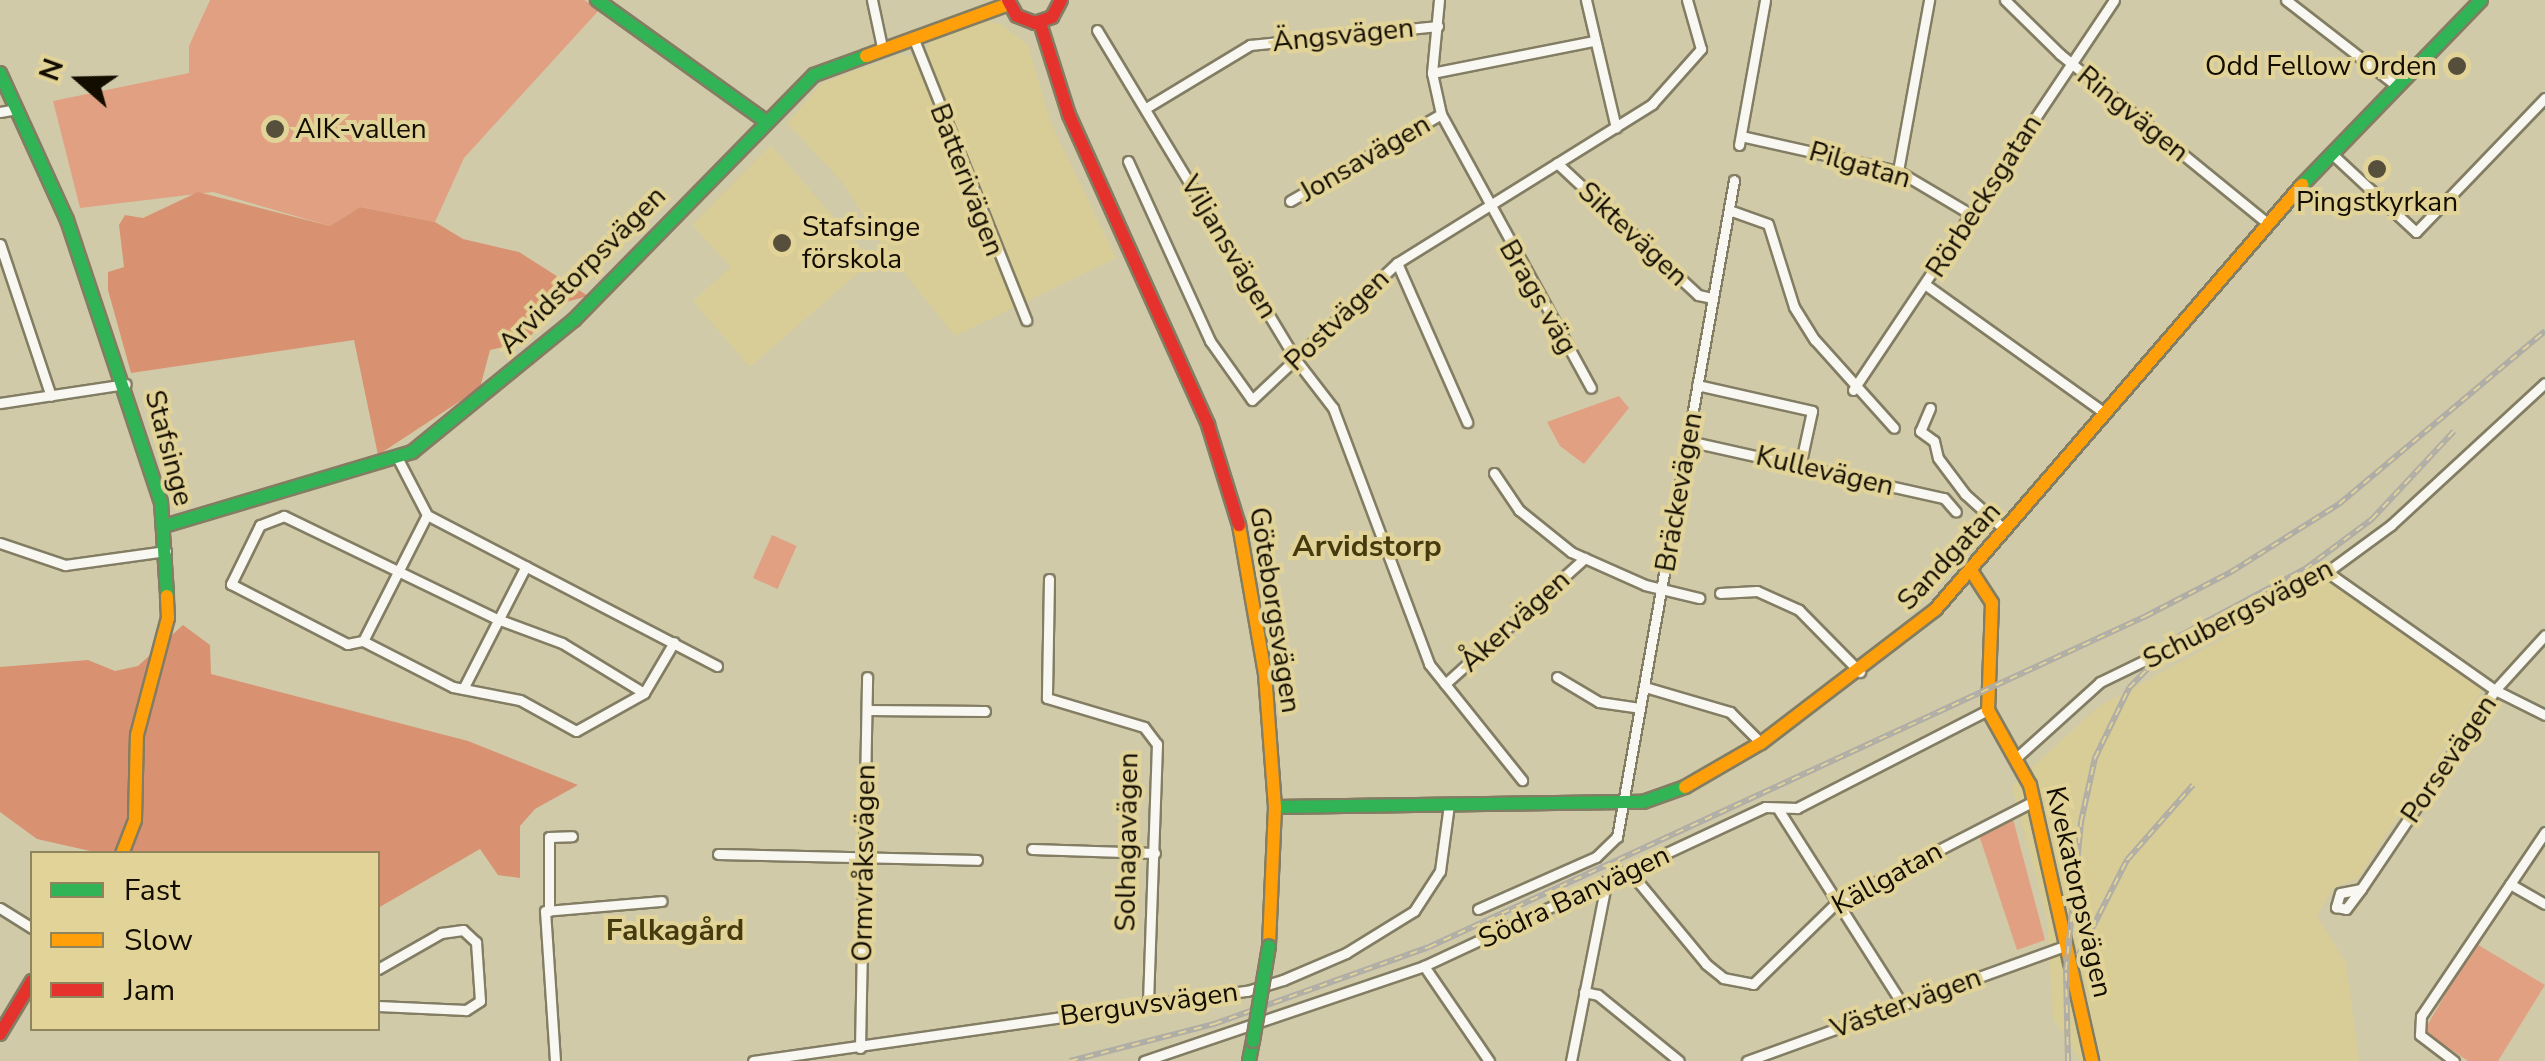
<!DOCTYPE html>
<meta charset="utf-8">
<style>
body{margin:0}
#map{position:relative;width:2545px;height:1061px;overflow:hidden;background:#d1caa9;font-family:"Nunito Sans",sans-serif}
div>[style]{position:absolute}
[style*='--x']{left:calc(var(--x)*1px);top:calc(var(--y)*1px);width:calc(var(--w)*1px);rotate:calc(var(--a)*1deg)}
.built>*{inset:0;background:#d8cc97}
.green>*{inset:0;background:#e1a081;transform-origin:0 0}
.forest>*{inset:0;background:#d89271}
.roads{filter:drop-shadow(2px 0 #827d63) drop-shadow(-2px 0 #827d63) drop-shadow(0 2px #827d63) drop-shadow(0 -2px #827d63)}
.street>*{height:9px;margin:-4.5px;padding:0 4.5px;transform-origin:4.5px;border-radius:4.5px;background:#f8f7f2}
.fast>*{height:12px;margin:-6px;padding:0 6px;transform-origin:6px;border-radius:6px;background:#30b455}
.slow>*{height:12px;margin:-6px;padding:0 6px;transform-origin:6px;border-radius:6px;background:#ff9f0a}
.jam>*{height:12px;margin:-6px;padding:0 6px;transform-origin:6px;border-radius:6px;background:#e5322d}
.rail>*{height:6px;margin-top:-3px;transform-origin:0;background:repeating-linear-gradient(90deg,#e2d498 0 8px,#afada6 0 16px);box-sizing:border-box;border-block:2px solid #afada6}
.bridges{filter:drop-shadow(2px 0 #827d63) drop-shadow(-2px 0 #827d63) drop-shadow(0 2px #827d63) drop-shadow(0 -2px #827d63)}
.fast-bridge>*{height:12px;margin:-6px;padding:0 6px;transform-origin:6px;border-radius:6px;background:#30b455}
.dots>*{width:28px;height:28px;translate:-50% -50%;box-sizing:border-box;border:5px solid #e2d498;border-radius:50%}
span{translate:-50% -50%;white-space:nowrap;text-align:center;line-height:1.15;-webkit-text-stroke:8px #e2d498;paint-order:stroke}
.street-label{font-size:28px;color:#130d00}
.poi-label{font-size:28px;color:#130d00}
.right{translate:-100% -50%;text-align:right}
.left{translate:0 -50%;text-align:left}
.neighbourhood-label{font-size:30px;color:#453b0f;font-weight:700}
.legend{position:absolute;left:30px;top:851px;width:350px;height:180px;box-sizing:border-box;background:#e2d498;border:2px solid #8f845b;margin:0;padding:12px 18px;list-style:none;font-size:30px;color:#130d00}
.legend li{display:flex;align-items:center;gap:20px;height:50px}
.legend b{width:50px;border:2px solid #8f845b}
.north{position:absolute;left:30px;top:30px;width:100px;height:100px;-webkit-text-stroke:8px #e2d498;paint-order:stroke;rotate:290deg;font-size:28px;font-weight:700;line-height:40px;text-align:center;color:#130d00}
.north::after{content:'';display:block;margin:auto;width:35px;height:45px;background:#130d00;clip-path:polygon(50% 0,100% 100%,50% 72%,0 100%)}
</style>
<div id="map">
<div class="built">
<i style="clip-path:polygon(982px 21px,1001px 24px,1028px 45px,1051px 123px,1116px 258px,955px 336px,881px 244px,843px 183px,787px 123px,822px 83px,901px 54px,922px 58px,932px 39px)"></i>
<i style="clip-path:polygon(771px 145px,872px 261px,750px 367px,693px 301px,731px 267px,692px 225px)"></i>
<i style="clip-path:polygon(2328px 582px,2482px 690px,2358px 878px,2333px 888px,2317px 916px,2346px 963px,2359px 1061px,2080px 1061px,2053px 1018px,2047px 918px,2012px 786px,2098px 707px)"></i>
</div>
<div class="green">
<i style="clip-path:polygon(210px 0,584px 0,600px 9px,464px 158px,435px 222px,360px 207px,330px 226px,213px 192px,80px 208px,53px 101px,189px 73px,189px 46px)"></i>
<i style="clip-path:polygon(1619px 396px,1629px 408px,1584px 464px,1560px 446px,1547px 422px)"></i>
<i style="left:772px;top:535px;width:27px;height:47px;rotate:24deg"></i>
<i style="clip-path:polygon(2013px 819px,2045px 940px,2017px 950px,1978px 832px)"></i>
<i style="clip-path:polygon(2475px 943px,2545px 985px,2498px 1061px,2468px 1061px,2424px 1031px)"></i>
</div>
<div class="forest">
<i style="clip-path:polygon(198px 192px,330px 226px,360px 207px,435px 222px,463px 239px,519px 252px,588px 296px,559px 304px,525px 342px,490px 350px,480px 388px,378px 455px,354px 340px,131px 373px,108px 290px,108px 272px,124px 267px,119px 225px,125px 215px,143px 218px)"></i>
<i style="clip-path:polygon(183px 625px,210px 645px,211px 674px,468px 741px,578px 785px,535px 809px,520px 826px,520px 878px,498px 875px,480px 849px,378px 908px,378px 854px,99px 853px,37px 839px,0 812px,0 667px,88px 660px,115px 671px,138px 666px)"></i>
</div>
<div class="roads">
<div class="street">
<i style="--x:872;--y:0;--w:48;--a:78"></i>
<i style="--x:1439;--y:0;--w:73;--a:95.5"></i>
<i style="--x:1432;--y:73;--w:42;--a:77.6"></i>
<i style="--x:1441;--y:114;--w:312;--a:61.3"></i>
<i style="--x:1586;--y:0;--w:131;--a:76.8"></i>
<i style="--x:2005;--y:0;--w:77;--a:44.5"></i>
<i style="--x:2060;--y:54;--w:266;--a:39.2"></i>
<i style="--x:2286;--y:0;--w:140;--a:37.8"></i>
<i style="--x:1097;--y:30;--w:385;--a:58.9"></i>
<i style="--x:1296;--y:360;--w:61;--a:52.4"></i>
<i style="--x:1333;--y:408;--w:273;--a:69.4"></i>
<i style="--x:1429;--y:664;--w:149;--a:51.3"></i>
<i style="--x:913;--y:37;--w:305;--a:68.2"></i>
<i style="--x:1432;--y:73;--w:165;--a:-11.2"></i>
<i style="--x:1146;--y:108;--w:122;--a:-31.2"></i>
<i style="--x:1250;--y:45;--w:189;--a:-5.8"></i>
<i style="--x:0;--y:112;--w:17;--a:-10"></i>
<i style="--x:1741;--y:136;--w:161;--a:12.6"></i>
<i style="--x:1898;--y:171;--w:86;--a:30.7"></i>
<i style="--x:1739;--y:145;--w:147;--a:-79.8"></i>
<i style="--x:2331;--y:153;--w:116;--a:42.9"></i>
<i style="--x:2416;--y:232;--w:186;--a:-46.1"></i>
<i style="--x:1128;--y:161;--w:198;--a:65.5"></i>
<i style="--x:1210;--y:341;--w:72;--a:54.6"></i>
<i style="--x:1252;--y:400;--w:199;--a:-43.4"></i>
<i style="--x:1397;--y:263;--w:301;--a:-31.9"></i>
<i style="--x:1652;--y:104;--w:74;--a:-48.3"></i>
<i style="--x:1701;--y:49;--w:51;--a:-105.9"></i>
<i style="--x:1557;--y:163;--w:193;--a:43.1"></i>
<i style="--x:1698;--y:295;--w:14;--a:12"></i>
<i style="--x:1898;--y:171;--w:174;--a:-79.7"></i>
<i style="--x:1290;--y:201;--w:174;--a:-29.9"></i>
<i style="--x:1729;--y:210;--w:41;--a:19.7"></i>
<i style="--x:1768;--y:224;--w:87;--a:72.6"></i>
<i style="--x:1794;--y:307;--w:39;--a:58"></i>
<i style="--x:1815;--y:340;--w:118;--a:48.1"></i>
<i style="--x:0;--y:244;--w:160;--a:71.5"></i>
<i style="--x:1397;--y:263;--w:174;--a:66.2"></i>
<i style="--x:1926;--y:285;--w:221;--a:35.6"></i>
<i style="--x:1697;--y:385;--w:118;--a:12.7"></i>
<i style="--x:1812;--y:411;--w:56;--a:102.3"></i>
<i style="--x:1853;--y:390;--w:469;--a:-56.2"></i>
<i style="--x:0;--y:403;--w:127;--a:-8.6"></i>
<i style="--x:1930;--y:408;--w:25;--a:113"></i>
<i style="--x:1920;--y:431;--w:17;--a:36"></i>
<i style="--x:1934;--y:441;--w:17;--a:77"></i>
<i style="--x:1938;--y:458;--w:45;--a:53.1"></i>
<i style="--x:1965;--y:494;--w:54;--a:42"></i>
<i style="--x:1688;--y:441;--w:262;--a:12.6"></i>
<i style="--x:1944;--y:498;--w:18;--a:49"></i>
<i style="--x:398;--y:459;--w:63;--a:62.6"></i>
<i style="--x:427;--y:515;--w:327;--a:27.5"></i>
<i style="--x:1494;--y:473;--w:45;--a:56"></i>
<i style="--x:1519;--y:510;--w:67;--a:38.9"></i>
<i style="--x:1571;--y:552;--w:81;--a:24"></i>
<i style="--x:1645;--y:585;--w:56;--a:13.5"></i>
<i style="--x:0;--y:543;--w:69;--a:18.7"></i>
<i style="--x:65;--y:565;--w:102;--a:-7.9"></i>
<i style="--x:2327;--y:572;--w:205;--a:35.1"></i>
<i style="--x:2495;--y:690;--w:56;--a:26.6"></i>
<i style="--x:1049;--y:579;--w:119;--a:91"></i>
<i style="--x:1047;--y:698;--w:101;--a:16.6"></i>
<i style="--x:1144;--y:727;--w:21;--a:53"></i>
<i style="--x:1157;--y:744;--w:261;--a:92"></i>
<i style="--x:1720;--y:593;--w:37;--a:-3"></i>
<i style="--x:1757;--y:591;--w:46;--a:24.3"></i>
<i style="--x:1799;--y:610;--w:87;--a:45.5"></i>
<i style="--x:363;--y:641;--w:141;--a:-63.1"></i>
<i style="--x:1557;--y:677;--w:49;--a:30.8"></i>
<i style="--x:1599;--y:702;--w:41;--a:8.3"></i>
<i style="--x:1445;--y:684;--w:188;--a:-42"></i>
<i style="--x:1645;--y:687;--w:89;--a:16.4"></i>
<i style="--x:1730;--y:712;--w:44;--a:45"></i>
<i style="--x:463;--y:689;--w:138;--a:-62.9"></i>
<i style="--x:644;--y:693;--w:96;--a:-148.6"></i>
<i style="--x:562;--y:643;--w:69;--a:-159.7"></i>
<i style="--x:497;--y:619;--w:237;--a:-154.2"></i>
<i style="--x:284;--y:516;--w:26;--a:159"></i>
<i style="--x:260;--y:525;--w:66;--a:116.2"></i>
<i style="--x:231;--y:584;--w:131;--a:27.3"></i>
<i style="--x:347;--y:644;--w:16;--a:-11"></i>
<i style="--x:363;--y:641;--w:101;--a:27.1"></i>
<i style="--x:453;--y:687;--w:68;--a:11"></i>
<i style="--x:520;--y:700;--w:64;--a:29"></i>
<i style="--x:576;--y:731;--w:78;--a:-29.2"></i>
<i style="--x:644;--y:693;--w:59;--a:-59.5"></i>
<i style="--x:867;--y:710;--w:118;--a:0.5"></i>
<i style="--x:2016;--y:758;--w:113;--a:-42.1"></i>
<i style="--x:2100;--y:682;--w:252;--a:-25.9"></i>
<i style="--x:2327;--y:572;--w:79;--a:-36.3"></i>
<i style="--x:2391;--y:525;--w:209;--a:-42.7"></i>
<i style="--x:1778;--y:809;--w:231;--a:57.5"></i>
<i style="--x:1032;--y:849;--w:123;--a:1.9"></i>
<i style="--x:718;--y:854;--w:259;--a:1.3"></i>
<i style="--x:1630;--y:872;--w:119;--a:50.4"></i>
<i style="--x:1706;--y:964;--w:22;--a:39"></i>
<i style="--x:1723;--y:978;--w:31;--a:11"></i>
<i style="--x:1753;--y:984;--w:116;--a:-44.3"></i>
<i style="--x:1836;--y:903;--w:223;--a:-27.3"></i>
<i style="--x:2510;--y:884;--w:40;--a:29.7"></i>
<i style="--x:2361;--y:889;--w:21;--a:169"></i>
<i style="--x:2340;--y:893;--w:15;--a:106"></i>
<i style="--x:2336;--y:907;--w:10;--a:11"></i>
<i style="--x:2346;--y:909;--w:25;--a:-53"></i>
<i style="--x:2361;--y:889;--w:240;--a:-56"></i>
<i style="--x:2495;--y:690;--w:74;--a:-47.7"></i>
<i style="--x:0;--y:908;--w:38;--a:32"></i>
<i style="--x:1478;--y:909;--w:129;--a:-23.8"></i>
<i style="--x:1596;--y:857;--w:29;--a:-44"></i>
<i style="--x:1617;--y:837;--w:667;--a:-79.9"></i>
<i style="--x:549;--y:911;--w:74;--a:-90"></i>
<i style="--x:549;--y:837;--w:23;--a:-2"></i>
<i style="--x:1424;--y:966;--w:115;--a:55.6"></i>
<i style="--x:378;--y:969;--w:73;--a:-29.7"></i>
<i style="--x:441;--y:933;--w:22;--a:-8"></i>
<i style="--x:463;--y:930;--w:18;--a:43"></i>
<i style="--x:476;--y:942;--w:59;--a:86.1"></i>
<i style="--x:480;--y:1001;--w:17;--a:147"></i>
<i style="--x:466;--y:1010;--w:88;--a:-177.4"></i>
<i style="--x:1584;--y:992;--w:14;--a:12"></i>
<i style="--x:1598;--y:995;--w:104;--a:39.2"></i>
<i style="--x:860;--y:1048;--w:371;--a:-88.9"></i>
<i style="--x:555;--y:1061;--w:150;--a:-93.8"></i>
<i style="--x:545;--y:911;--w:117;--a:-4.9"></i>
<i style="--x:753;--y:1061;--w:499;--a:-8.1"></i>
<i style="--x:1247;--y:991;--w:38;--a:-17"></i>
<i style="--x:1283;--y:980;--w:69;--a:-23.2"></i>
<i style="--x:1346;--y:953;--w:80;--a:-31.7"></i>
<i style="--x:1414;--y:911;--w:48;--a:-57"></i>
<i style="--x:1440;--y:871;--w:68;--a:-82.3"></i>
<i style="--x:1144;--y:1061;--w:296;--a:-18.7"></i>
<i style="--x:1424;--y:966;--w:376;--a:-25"></i>
<i style="--x:1765;--y:807;--w:32;--a:2"></i>
<i style="--x:1797;--y:808;--w:215;--a:-27.2"></i>
<i style="--x:1571;--y:1061;--w:179;--a:-78.8"></i>
<i style="--x:1747;--y:1061;--w:337;--a:-19.9"></i>
<i style="--x:2454;--y:1061;--w:43;--a:-142.6"></i>
<i style="--x:2420;--y:1035;--w:19;--a:-87"></i>
<i style="--x:2421;--y:1016;--w:222;--a:-56"></i>
</div>
<div class="fast">
<i style="--x:597;--y:0;--w:206;--a:35.7"></i>
<i style="--x:0;--y:73;--w:162;--a:65.5"></i>
<i style="--x:67;--y:220;--w:297;--a:71.6"></i>
<i style="--x:161;--y:502;--w:94;--a:86.3"></i>
<i style="--x:2302;--y:185;--w:257;--a:-45.9"></i>
<i style="--x:164;--y:526;--w:259;--a:-16.6"></i>
<i style="--x:412;--y:452;--w:209;--a:-39.2"></i>
<i style="--x:574;--y:320;--w:343;--a:-45.6"></i>
<i style="--x:814;--y:75;--w:55;--a:-20.1"></i>
<i style="--x:1275;--y:807;--w:368;--a:-0.8"></i>
<i style="--x:1643;--y:802;--w:45;--a:-19.7"></i>
<i style="--x:1249;--y:1061;--w:20;--a:-79"></i>
</div>
<div class="slow">
<i style="--x:866;--y:56;--w:152;--a:-20"></i>
<i style="--x:1239;--y:525;--w:151;--a:80.1"></i>
<i style="--x:1265;--y:674;--w:133;--a:85.7"></i>
<i style="--x:1275;--y:807;--w:139;--a:92.5"></i>
<i style="--x:1972;--y:572;--w:37;--a:57"></i>
<i style="--x:1992;--y:603;--w:107;--a:92.1"></i>
<i style="--x:1988;--y:710;--w:86;--a:60.8"></i>
<i style="--x:2030;--y:785;--w:283;--a:77.3"></i>
<i style="--x:1685;--y:787;--w:88;--a:-30.1"></i>
<i style="--x:1761;--y:743;--w:219;--a:-37.4"></i>
<i style="--x:1935;--y:610;--w:562;--a:-49.19"></i>
<i style="--x:122;--y:854;--w:36;--a:-69"></i>
<i style="--x:135;--y:820;--w:85;--a:-88.7"></i>
<i style="--x:137;--y:735;--w:121;--a:-75.2"></i>
<i style="--x:168;--y:618;--w:22;--a:-93"></i>
</div>
<div class="jam">
<i style="--x:1008;--y:0;--w:18;--a:61"></i>
<i style="--x:1017;--y:16;--w:19;--a:21"></i>
<i style="--x:1035;--y:23;--w:18;--a:-19"></i>
<i style="--x:1052;--y:17;--w:19;--a:-62"></i>
<i style="--x:1040;--y:23;--w:96;--a:72.5"></i>
<i style="--x:1069;--y:115;--w:340;--a:65.8"></i>
<i style="--x:1208;--y:425;--w:105;--a:72.8"></i>
<i style="--x:0;--y:1034;--w:62;--a:-58.9"></i>
</div>
</div>
<div class="rail">
<i style="--x:2078;--y:956;--w:108;--a:-63"></i>
<i style="--x:2127;--y:860;--w:100;--a:-48.7"></i>
<i style="--x:1070;--y:1061;--w:149;--a:-14.4"></i>
<i style="--x:1214;--y:1024;--w:228;--a:-19.7"></i>
<i style="--x:1429;--y:947;--w:790;--a:-24.78"></i>
<i style="--x:2146;--y:616;--w:96;--a:-27.4"></i>
<i style="--x:2231;--y:572;--w:128;--a:-32.2"></i>
<i style="--x:2339;--y:504;--w:269;--a:-40"></i>
<i style="--x:2068;--y:1061;--w:91;--a:-91.3"></i>
<i style="--x:2066;--y:970;--w:149;--a:-84.2"></i>
<i style="--x:2081;--y:822;--w:66;--a:-77.7"></i>
<i style="--x:2095;--y:758;--w:78;--a:-64.1"></i>
<i style="--x:2129;--y:688;--w:71;--a:-46.1"></i>
<i style="--x:2178;--y:637;--w:144;--a:-28.2"></i>
<i style="--x:2305;--y:569;--w:84;--a:-36.7"></i>
<i style="--x:2372;--y:519;--w:120;--a:-47"></i>
</div>
<div class="bridges">
<div class="fast-bridge">
<i style="--x:1253;--y:1041;--w:96;--a:-80.4"></i>
</div>
</div>
<div class="dots">
<i style="left:2457px;top:66px;background:#564f3b"></i>
<i style="left:275px;top:129px;background:#564f3b"></i>
<i style="left:2377px;top:169px;background:#564f3b"></i>
<i style="left:782px;top:243px;background:#564f3b"></i>
</div>
<div class="street-label">
<span style="left:1343px;top:35px;rotate:-6deg">Ängsvägen</span>
<span style="left:2133px;top:114px;rotate:39deg">Ringvägen</span>
<span style="left:1365px;top:158px;rotate:-30deg">Jonsavägen</span>
<span style="left:1860px;top:165px;rotate:16deg">Pilgatan</span>
<span style="left:967px;top:180px;rotate:69deg">Batterivägen</span>
<span style="left:1984px;top:196px;rotate:-57deg">Rörbecksgatan</span>
<span style="left:1633px;top:234px;rotate:43deg">Siktevägen</span>
<span style="left:1229px;top:247px;rotate:59deg">Viljansvägen</span>
<span style="left:582px;top:270px;rotate:-45deg">Arvidstorpsvägen</span>
<span style="left:1538px;top:297px;rotate:60deg">Brags väg</span>
<span style="left:1337px;top:320px;rotate:-44deg">Postvägen</span>
<span style="left:169px;top:448px;rotate:75deg">Stafsinge</span>
<span style="left:1825px;top:471px;rotate:13deg">Kullevägen</span>
<span style="left:1679px;top:492px;rotate:-80deg">Bräckevägen</span>
<span style="left:1949px;top:556px;rotate:-47deg">Sandgatan</span>
<span style="left:1275px;top:610px;rotate:81deg">Göteborgsvägen</span>
<span style="left:2238px;top:614px;rotate:-27deg">Schubergsvägen</span>
<span style="left:1515px;top:621px;rotate:-42deg">Åkervägen</span>
<span style="left:2449px;top:759px;rotate:-56deg">Porsevägen</span>
<span style="left:1127px;top:842px;rotate:-89deg">Solhagavägen</span>
<span style="left:864px;top:863px;rotate:-89deg">Ormvråksvägen</span>
<span style="left:1887px;top:878px;rotate:-29deg">Källgatan</span>
<span style="left:2079px;top:892px;rotate:77deg">Kvekatorpsvägen</span>
<span style="left:1574px;top:897px;rotate:-25deg">Södra Banvägen</span>
<span style="left:1906px;top:1003px;rotate:-20deg">Västervägen</span>
<span style="left:1149px;top:1004px;rotate:-8deg">Berguvsvägen</span>
</div>
<div class="poi-label">
<span class="right" style="left:2437px;top:66px">Odd Fellow Orden</span>
<span class="left" style="left:295px;top:129px">AIK-vallen</span>
<span style="left:2377px;top:202px">Pingstkyrkan</span>
<span class="left" style="left:802px;top:243px">Stafsinge<br>förskola</span>
</div>
<div class="neighbourhood-label">
<span style="left:1367px;top:547px">Arvidstorp</span>
<span style="left:675px;top:931px">Falkagård</span>
</div>
<ul class="legend">
<li><b style="height:12px;background:#30b455"></b>Fast</li>
<li><b style="height:12px;background:#ff9f0a"></b>Slow</li>
<li><b style="height:12px;background:#e5322d"></b>Jam</li>
</ul>
<div class="north">N</div>
</div>
